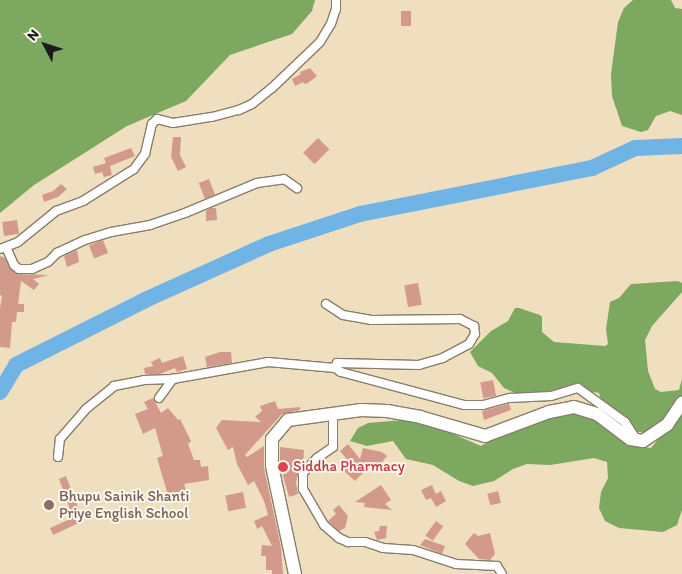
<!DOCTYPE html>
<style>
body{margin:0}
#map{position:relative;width:682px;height:574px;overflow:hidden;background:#efdfbe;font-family:Itim,sans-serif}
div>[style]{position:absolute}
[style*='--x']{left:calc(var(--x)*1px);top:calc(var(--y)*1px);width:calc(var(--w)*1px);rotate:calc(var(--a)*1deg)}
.forest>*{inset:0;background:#7ca860}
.river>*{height:16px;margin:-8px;padding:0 8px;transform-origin:8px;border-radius:8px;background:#70b3e5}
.building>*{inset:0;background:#d3998a;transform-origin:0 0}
.roads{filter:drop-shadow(1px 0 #867e6d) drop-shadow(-1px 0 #867e6d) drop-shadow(0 1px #867e6d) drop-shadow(0 -1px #867e6d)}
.minor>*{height:8px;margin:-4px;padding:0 4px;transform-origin:4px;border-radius:4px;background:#fff}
.trunk>*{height:12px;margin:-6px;padding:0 6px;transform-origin:6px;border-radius:6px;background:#fff}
.dots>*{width:14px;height:14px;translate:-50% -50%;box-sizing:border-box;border:2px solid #fbf7ec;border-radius:50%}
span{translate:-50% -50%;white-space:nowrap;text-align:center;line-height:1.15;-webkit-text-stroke:4px #fbf7ec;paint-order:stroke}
.health-label{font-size:15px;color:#be3a42}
.left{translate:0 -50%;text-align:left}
.education-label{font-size:15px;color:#785e54}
.north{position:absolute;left:20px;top:20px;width:50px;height:50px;-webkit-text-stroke:4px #fbf7ec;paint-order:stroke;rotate:310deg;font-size:14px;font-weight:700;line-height:20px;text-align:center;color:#1c1c1c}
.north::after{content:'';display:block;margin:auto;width:18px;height:22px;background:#1c1c1c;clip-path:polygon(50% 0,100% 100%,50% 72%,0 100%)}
</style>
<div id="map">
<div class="forest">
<i style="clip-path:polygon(0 0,315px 0,312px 11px,292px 34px,230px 55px,186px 101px,127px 126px,34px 185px,0 213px)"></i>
<i style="clip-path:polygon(633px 0,671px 0,675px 8px,682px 9px,682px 115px,670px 111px,656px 116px,648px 130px,641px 132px,622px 126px,612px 96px,611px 74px,618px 22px,624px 8px)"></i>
<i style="clip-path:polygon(678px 281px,682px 283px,682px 292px,652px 326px,645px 340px,648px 371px,655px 389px,661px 392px,679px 390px,682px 379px,682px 510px,677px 525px,663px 532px,619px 528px,605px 521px,599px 508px,601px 492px,608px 478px,607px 462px,594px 458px,550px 465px,527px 464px,513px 469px,494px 481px,473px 486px,459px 481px,433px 465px,406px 459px,393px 441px,367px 446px,350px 441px,358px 428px,368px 423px,403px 420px,437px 427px,481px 446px,512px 427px,570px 413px,592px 418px,633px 446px,651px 448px,670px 425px,670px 415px,646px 433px,627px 430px,605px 415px,599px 393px,588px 391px,583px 385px,576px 384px,550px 393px,522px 396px,504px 388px,492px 373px,478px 366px,470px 352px,491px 331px,508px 321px,515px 308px,519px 308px,540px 315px,542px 317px,542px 332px,554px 342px,605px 346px,608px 344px,606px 329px,610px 302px,619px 298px,631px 284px)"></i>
</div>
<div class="river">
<i style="--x:0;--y:392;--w:31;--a:-59"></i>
<i style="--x:16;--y:365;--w:144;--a:-26.7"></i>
<i style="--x:145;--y:300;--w:136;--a:-24.3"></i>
<i style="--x:269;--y:244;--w:96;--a:-18.2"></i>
<i style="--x:360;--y:214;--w:237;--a:-11.2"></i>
<i style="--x:592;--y:168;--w:47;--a:-24.9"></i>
<i style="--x:635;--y:148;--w:47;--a:-2.4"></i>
</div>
<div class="building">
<i style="left:401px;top:11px;width:10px;height:15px"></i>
<i style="clip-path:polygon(310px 68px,317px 76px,308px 83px,304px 84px,303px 82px,295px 86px,292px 79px,301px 74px,300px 72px)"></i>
<i style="clip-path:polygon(173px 137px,181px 137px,180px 155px,186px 167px,178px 171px,171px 157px)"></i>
<i style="left:318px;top:138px;width:16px;height:21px;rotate:45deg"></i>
<i style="clip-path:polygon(131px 148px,135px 156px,110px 166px,112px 175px,104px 177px,102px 172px,95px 174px,93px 167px,106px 163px,104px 158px)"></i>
<i style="left:209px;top:179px;width:17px;height:11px;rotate:69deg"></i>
<i style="clip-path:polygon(61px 184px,67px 189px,58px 197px,44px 202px,42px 195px,53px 191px)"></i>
<i style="clip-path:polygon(211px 208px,216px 208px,217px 220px,206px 221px,206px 211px)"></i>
<i style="left:17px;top:220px;width:14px;height:15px;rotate:82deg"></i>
<i style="left:103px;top:240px;width:14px;height:15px;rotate:69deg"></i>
<i style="clip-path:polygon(77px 250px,79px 262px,67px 267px,64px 256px)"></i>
<i style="clip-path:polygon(0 256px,5px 258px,9px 267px,16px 274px,49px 275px,33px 279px,39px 284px,34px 290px,21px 281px,18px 304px,24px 304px,24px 312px,17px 312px,16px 322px,12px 322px,10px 348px,0 347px,0 308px,2px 296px,0 295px)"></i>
<i style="left:418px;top:283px;width:22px;height:14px;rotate:80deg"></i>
<i style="clip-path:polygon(220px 352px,231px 352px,232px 363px,207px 367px,205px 357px)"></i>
<i style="clip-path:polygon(183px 356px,187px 369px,177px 372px,175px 368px,160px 374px,145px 374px,144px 368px,153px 366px,151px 362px,160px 358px,162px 363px)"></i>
<i style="left:493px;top:380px;width:16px;height:13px;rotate:79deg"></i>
<i style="clip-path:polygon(153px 398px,161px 413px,168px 408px,178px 420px,180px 419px,191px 441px,188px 444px,194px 460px,200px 460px,201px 467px,208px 466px,209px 480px,184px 484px,186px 490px,168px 495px,157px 458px,163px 456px,155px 428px,143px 434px,135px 414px,148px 409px,144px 402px)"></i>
<i style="clip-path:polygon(275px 401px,278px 409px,300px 407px,300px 410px,282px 414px,245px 455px,247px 457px,264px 446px,264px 468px,281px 547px,283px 574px,272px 574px,272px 570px,266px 570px,266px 556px,261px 556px,262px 545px,272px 546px,262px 526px,257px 529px,254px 521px,268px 515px,264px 501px,254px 481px,248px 485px,237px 464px,233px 447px,228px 450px,216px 428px,222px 420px,261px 422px,255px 417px,262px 411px,260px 406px)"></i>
<i style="clip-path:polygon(509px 404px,511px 410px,484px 420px,482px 411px)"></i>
<i style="clip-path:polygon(348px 444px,360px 459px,363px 448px,382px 452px,387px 456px,379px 466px,374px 462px,355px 481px,343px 470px,350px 463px,340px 451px)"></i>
<i style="clip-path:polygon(280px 447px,304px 450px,303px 465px,299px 470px,296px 482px,298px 494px,289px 497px,280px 465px)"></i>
<i style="clip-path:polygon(66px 476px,83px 521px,53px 535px,50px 528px,70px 519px,68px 513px,71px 512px,59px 479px)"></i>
<i style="clip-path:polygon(381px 485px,391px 500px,385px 504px,392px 510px,364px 507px,365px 503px,355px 502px)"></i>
<i style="clip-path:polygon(432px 485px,436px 494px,441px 491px,446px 501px,436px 507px,431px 498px,426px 500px,421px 490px)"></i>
<i style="left:498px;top:491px;width:12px;height:11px;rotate:76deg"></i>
<i style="left:243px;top:492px;width:16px;height:18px;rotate:79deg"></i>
<i style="clip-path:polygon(339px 505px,348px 516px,345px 528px,339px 531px,328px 521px,336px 514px,333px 510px)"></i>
<i style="left:436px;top:521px;width:9px;height:18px;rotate:36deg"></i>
<i style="clip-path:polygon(380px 526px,387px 526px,386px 538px,377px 540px,374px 532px,379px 531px)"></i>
<i style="clip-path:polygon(474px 533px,478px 536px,490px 533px,495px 554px,490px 560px,479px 559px,465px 544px)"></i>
<i style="clip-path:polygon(425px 539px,445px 546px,442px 554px,420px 545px)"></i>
</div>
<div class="roads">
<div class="minor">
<i style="--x:6;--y:247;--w:20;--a:66"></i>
<i style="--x:14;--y:265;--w:6;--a:39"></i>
<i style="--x:19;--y:269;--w:13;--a:0"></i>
<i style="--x:32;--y:269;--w:17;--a:-24"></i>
<i style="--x:48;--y:262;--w:13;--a:-45"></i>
<i style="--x:57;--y:253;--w:31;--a:-25"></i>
<i style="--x:85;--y:240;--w:27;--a:-17"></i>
<i style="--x:111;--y:232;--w:40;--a:-10"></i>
<i style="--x:150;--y:225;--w:37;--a:-19"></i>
<i style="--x:185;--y:213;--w:78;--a:-22.6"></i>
<i style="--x:257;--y:183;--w:27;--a:-8"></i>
<i style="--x:284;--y:179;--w:16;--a:35"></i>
<i style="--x:0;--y:249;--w:19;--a:-21"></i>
<i style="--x:18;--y:242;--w:49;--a:-39.2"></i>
<i style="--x:56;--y:211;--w:29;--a:-20"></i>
<i style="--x:83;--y:201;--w:60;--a:-32.1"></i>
<i style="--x:134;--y:169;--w:19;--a:-54"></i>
<i style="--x:145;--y:154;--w:31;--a:-77"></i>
<i style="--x:152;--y:124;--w:7;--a:-45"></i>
<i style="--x:157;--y:119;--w:16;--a:14"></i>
<i style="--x:173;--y:123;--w:39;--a:-9"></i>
<i style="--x:212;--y:117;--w:28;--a:-15"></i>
<i style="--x:239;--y:110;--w:14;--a:-25"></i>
<i style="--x:252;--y:104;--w:26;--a:-39"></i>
<i style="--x:272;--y:88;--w:66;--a:-43.8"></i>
<i style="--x:320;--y:42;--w:21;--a:-59"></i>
<i style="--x:331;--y:24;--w:16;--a:-72"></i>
<i style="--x:336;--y:9;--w:9;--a:-90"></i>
<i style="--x:326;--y:304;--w:20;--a:33"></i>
<i style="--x:343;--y:315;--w:29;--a:10"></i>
<i style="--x:372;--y:320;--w:88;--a:-0.7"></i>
<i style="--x:460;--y:319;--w:16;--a:27"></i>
<i style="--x:474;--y:326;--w:8;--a:83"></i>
<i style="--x:475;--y:334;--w:12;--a:121"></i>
<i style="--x:469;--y:344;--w:30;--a:152"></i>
<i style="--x:443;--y:358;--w:25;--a:164"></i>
<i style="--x:419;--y:365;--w:82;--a:-178.6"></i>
<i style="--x:337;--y:363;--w:5;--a:112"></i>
<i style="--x:335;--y:368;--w:7;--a:34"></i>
<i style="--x:341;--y:372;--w:127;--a:15"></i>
<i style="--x:464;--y:405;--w:19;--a:0"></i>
<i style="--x:483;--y:405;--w:28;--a:-15"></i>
<i style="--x:510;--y:398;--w:41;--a:-2.8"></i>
<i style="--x:551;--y:396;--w:28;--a:-17"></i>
<i style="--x:578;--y:388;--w:58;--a:35.9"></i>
<i style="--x:625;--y:422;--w:20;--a:57"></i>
<i style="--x:159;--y:398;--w:24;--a:-54"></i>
<i style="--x:173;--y:379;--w:97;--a:-10.1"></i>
<i style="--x:268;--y:362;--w:67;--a:5.1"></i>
<i style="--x:333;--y:414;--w:33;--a:90"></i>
<i style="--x:333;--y:447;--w:19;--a:145"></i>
<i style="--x:317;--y:458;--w:21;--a:133"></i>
<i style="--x:303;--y:473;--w:16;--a:90"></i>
<i style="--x:303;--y:489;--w:42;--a:59.7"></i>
<i style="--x:324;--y:525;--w:20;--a:41"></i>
<i style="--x:339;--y:538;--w:10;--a:24"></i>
<i style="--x:348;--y:542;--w:17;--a:0"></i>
<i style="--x:365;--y:542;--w:19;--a:18"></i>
<i style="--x:383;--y:548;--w:30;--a:4"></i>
<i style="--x:413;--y:550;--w:45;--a:18"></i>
<i style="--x:456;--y:564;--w:41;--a:2.8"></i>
<i style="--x:497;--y:566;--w:9;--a:58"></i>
<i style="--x:58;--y:457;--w:18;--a:-84"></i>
<i style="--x:60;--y:439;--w:40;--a:-49"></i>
<i style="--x:86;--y:409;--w:36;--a:-39"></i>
<i style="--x:114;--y:386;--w:31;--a:-11"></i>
<i style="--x:144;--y:380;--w:29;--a:-2"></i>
</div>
<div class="trunk">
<i style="--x:295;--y:574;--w:110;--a:-102"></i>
<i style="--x:272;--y:466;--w:27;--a:-90"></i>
<i style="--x:272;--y:439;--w:25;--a:-50"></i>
<i style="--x:288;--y:420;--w:74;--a:-7.8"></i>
<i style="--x:361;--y:410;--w:26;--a:2"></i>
<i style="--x:387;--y:411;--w:34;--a:10"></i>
<i style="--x:420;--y:417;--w:68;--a:16.3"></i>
<i style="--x:485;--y:436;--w:68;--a:-20.6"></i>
<i style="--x:549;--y:412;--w:25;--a:-11"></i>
<i style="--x:574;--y:407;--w:24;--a:17"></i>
<i style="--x:597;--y:414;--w:41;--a:37.1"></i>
<i style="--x:630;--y:439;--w:13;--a:9"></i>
<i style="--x:643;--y:441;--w:29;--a:-34"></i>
<i style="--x:667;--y:425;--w:27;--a:-56"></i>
</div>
</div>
<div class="dots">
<i style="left:283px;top:467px;background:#e0444e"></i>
<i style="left:49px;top:505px;background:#8d6e63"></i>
</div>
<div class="health-label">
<span class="left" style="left:293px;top:467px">Siddha Pharmacy</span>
</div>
<div class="education-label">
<span class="left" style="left:59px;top:505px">Bhupu Sainik Shanti<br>Priye English School</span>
</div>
<div class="north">N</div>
</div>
